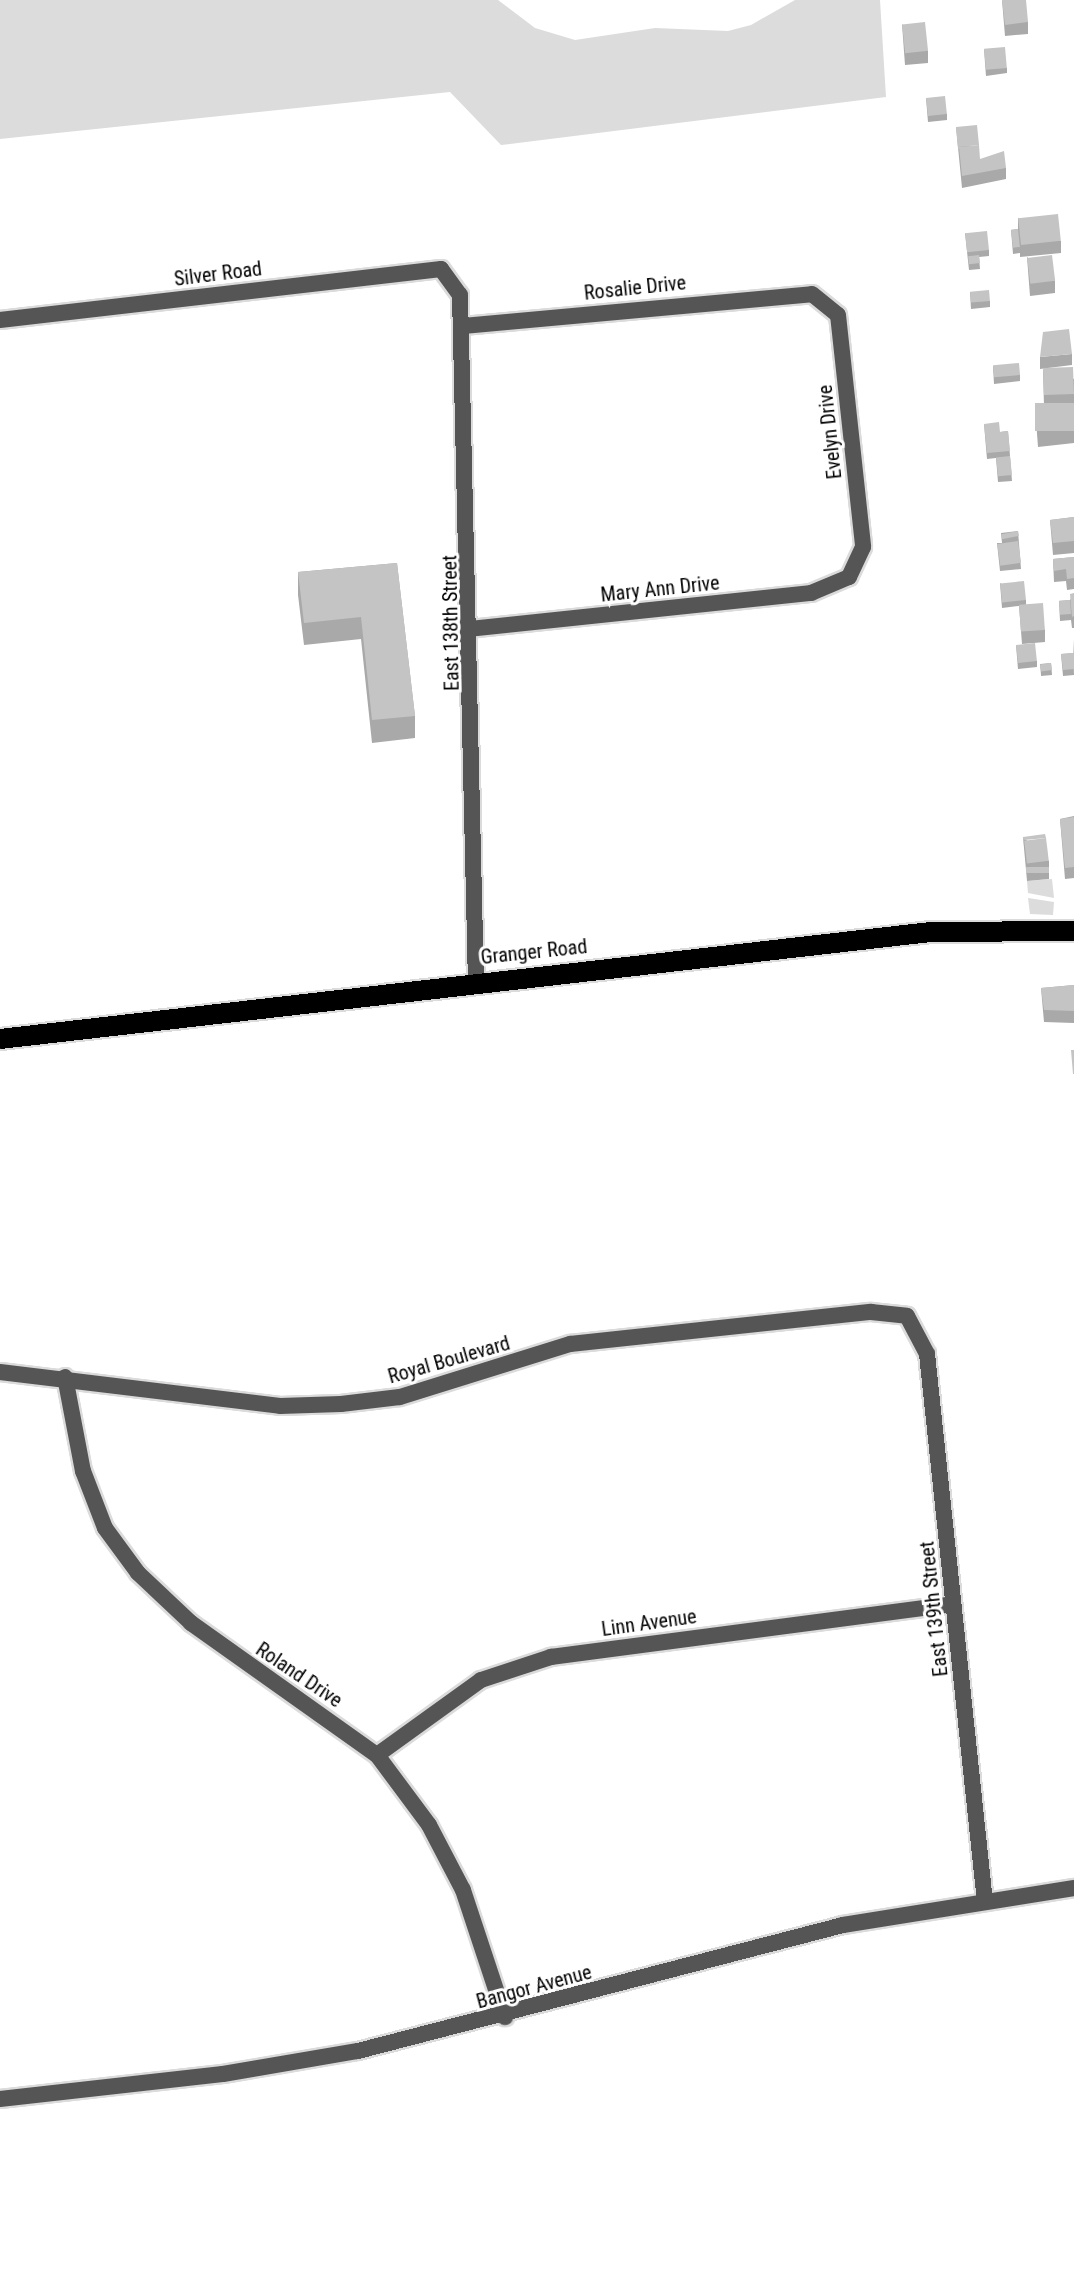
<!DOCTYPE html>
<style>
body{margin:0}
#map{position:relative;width:1074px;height:2291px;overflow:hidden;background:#fff;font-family:"Roboto Condensed",sans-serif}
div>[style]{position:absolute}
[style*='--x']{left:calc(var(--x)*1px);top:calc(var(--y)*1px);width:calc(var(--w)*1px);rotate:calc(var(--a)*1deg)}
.green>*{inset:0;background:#dcdcdc}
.roads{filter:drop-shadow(2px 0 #dbdbdb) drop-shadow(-2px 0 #dbdbdb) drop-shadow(0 2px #dbdbdb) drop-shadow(0 -2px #dbdbdb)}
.minor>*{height:16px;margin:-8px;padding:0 8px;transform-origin:8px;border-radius:8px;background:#555}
.primary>*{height:20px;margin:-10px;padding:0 10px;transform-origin:10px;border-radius:10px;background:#000}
.wall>*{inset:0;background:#a9a9a9;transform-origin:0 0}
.building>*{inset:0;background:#c4c4c4;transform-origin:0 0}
span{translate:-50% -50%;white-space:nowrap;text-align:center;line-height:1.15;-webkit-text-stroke:6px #fff;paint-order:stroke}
.street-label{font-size:20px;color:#000}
</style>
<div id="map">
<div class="green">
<i style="clip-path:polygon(0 0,498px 0,535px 28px,575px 40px,655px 28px,728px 31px,751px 25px,795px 0,880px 0,886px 97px,501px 145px,450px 92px,0 139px)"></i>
<i style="clip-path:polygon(1052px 879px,1054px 898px,1028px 893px,1027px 881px)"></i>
<i style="clip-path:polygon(1028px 898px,1054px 902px,1053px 915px,1030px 914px)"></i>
</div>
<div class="roads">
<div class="minor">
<i style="--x:0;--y:320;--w:444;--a:-6.6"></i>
<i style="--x:441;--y:269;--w:32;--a:54"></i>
<i style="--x:460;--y:295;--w:687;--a:88.67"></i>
<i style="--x:463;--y:326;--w:350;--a:-5.2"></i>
<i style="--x:812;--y:294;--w:33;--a:39"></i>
<i style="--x:838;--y:315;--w:233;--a:83.8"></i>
<i style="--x:863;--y:547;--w:33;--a:115"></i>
<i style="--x:849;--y:577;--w:41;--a:157.2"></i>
<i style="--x:811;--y:593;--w:342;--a:174"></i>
<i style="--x:0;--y:1372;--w:282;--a:6.9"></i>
<i style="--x:280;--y:1406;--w:61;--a:-1.9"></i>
<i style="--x:341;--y:1404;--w:59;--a:-6.8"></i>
<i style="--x:400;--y:1397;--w:178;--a:-17.3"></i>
<i style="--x:570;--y:1344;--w:303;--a:-6.1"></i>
<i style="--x:871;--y:1312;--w:36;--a:6"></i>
<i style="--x:907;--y:1316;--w:43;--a:62.2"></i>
<i style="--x:927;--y:1354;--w:551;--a:83.96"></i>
<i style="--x:65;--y:1377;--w:96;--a:79.2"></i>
<i style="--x:83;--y:1471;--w:61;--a:68.9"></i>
<i style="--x:105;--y:1528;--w:56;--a:53.7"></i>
<i style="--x:138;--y:1573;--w:73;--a:43.3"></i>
<i style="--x:191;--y:1623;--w:228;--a:35.4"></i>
<i style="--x:377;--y:1755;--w:87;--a:53.4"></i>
<i style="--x:429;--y:1825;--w:73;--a:62.4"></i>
<i style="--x:463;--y:1890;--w:134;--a:71.7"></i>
<i style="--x:377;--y:1755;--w:128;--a:-35.8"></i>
<i style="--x:481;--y:1680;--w:74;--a:-18.2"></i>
<i style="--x:551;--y:1657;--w:405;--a:-7.5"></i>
<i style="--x:0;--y:2099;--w:224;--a:-6.4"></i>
<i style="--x:223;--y:2074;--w:137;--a:-9.7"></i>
<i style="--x:358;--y:2051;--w:501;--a:-14.56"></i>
<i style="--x:843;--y:1925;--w:234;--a:-9.1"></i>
</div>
<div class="primary">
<i style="--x:0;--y:1039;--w:937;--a:-6.56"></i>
<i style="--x:931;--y:932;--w:143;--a:-0.4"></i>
</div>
</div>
<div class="wall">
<i style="clip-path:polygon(1002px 0,1028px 22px,1028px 34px,1005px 36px)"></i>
<i style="clip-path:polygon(902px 24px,928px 51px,928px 63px,905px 65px)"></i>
<i style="clip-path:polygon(984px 49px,1007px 68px,1007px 73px,986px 76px)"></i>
<i style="clip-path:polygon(926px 98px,947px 114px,947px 120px,928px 122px)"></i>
<i style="clip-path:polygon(956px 127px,980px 159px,1006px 168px,1006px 179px,962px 188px)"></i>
<i style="clip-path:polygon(1018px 218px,1061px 241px,1061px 253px,1020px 257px,1020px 253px,1013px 254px,1011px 230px,1018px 229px)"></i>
<i style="clip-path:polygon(965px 233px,989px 250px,989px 256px,979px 257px,980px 269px,969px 270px)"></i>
<i style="clip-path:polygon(1027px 257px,1055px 281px,1055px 293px,1030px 296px)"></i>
<i style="clip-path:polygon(970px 292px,990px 301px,990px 307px,971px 309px)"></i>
<i style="clip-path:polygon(1072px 354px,1072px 365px,1040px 369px,1040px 357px)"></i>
<i style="clip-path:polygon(993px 366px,1020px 375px,1020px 381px,994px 384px)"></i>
<i style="clip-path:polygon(1043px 370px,1074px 379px,1074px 443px,1038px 447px,1035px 407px,1044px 406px)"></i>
<i style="clip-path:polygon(984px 424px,1000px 432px,1008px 431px,1012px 481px,998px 482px,996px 458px,987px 459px)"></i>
<i style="clip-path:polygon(1074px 517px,1074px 553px,1053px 555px,1050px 520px)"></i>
<i style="clip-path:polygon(1018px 531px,1021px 569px,1000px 571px,997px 543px,1002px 543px,1001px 533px)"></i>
<i style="clip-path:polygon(1074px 557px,1074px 589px,1067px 590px,1066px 581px,1054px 582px,1053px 559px)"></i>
<i style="clip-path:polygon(397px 563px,415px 716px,415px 738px,372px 743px,361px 639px,304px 645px,298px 595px,298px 572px)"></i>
<i style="clip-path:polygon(1000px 583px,1026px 600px,1026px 605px,1045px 630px,1045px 642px,1022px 644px,1019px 606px,1002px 608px)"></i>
<i style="clip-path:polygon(1074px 593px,1074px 628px,1072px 628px,1071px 620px,1060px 621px,1059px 601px,1070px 600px)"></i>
<i style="clip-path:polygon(1073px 639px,1074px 675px,1063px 676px,1061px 654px,1074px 653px)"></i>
<i style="clip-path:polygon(1016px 645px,1037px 661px,1037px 667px,1018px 669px)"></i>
<i style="left:1051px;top:663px;width:12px;height:11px;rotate:85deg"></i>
<i style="clip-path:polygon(1074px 816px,1074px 878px,1065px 879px,1060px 819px)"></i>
<i style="clip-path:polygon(1023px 837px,1049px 861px,1049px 879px,1027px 881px)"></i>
<i style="clip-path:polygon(1074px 985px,1074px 1023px,1044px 1022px,1041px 988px)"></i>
</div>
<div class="building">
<i style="clip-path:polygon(1002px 0,1026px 0,1028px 22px,1005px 25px)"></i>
<i style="left:925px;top:22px;width:29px;height:23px;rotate:84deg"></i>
<i style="left:1005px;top:47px;width:21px;height:21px;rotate:85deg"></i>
<i style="left:945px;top:96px;width:18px;height:19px;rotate:84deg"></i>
<i style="clip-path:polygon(977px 125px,979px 145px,959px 147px,960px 149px,958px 149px,956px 127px)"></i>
<i style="clip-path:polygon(979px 145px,980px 159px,1004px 151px,1006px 168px,962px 176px,959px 147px)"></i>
<i style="left:1058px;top:214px;width:27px;height:40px;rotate:84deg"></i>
<i style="left:1018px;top:229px;width:18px;height:7px;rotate:84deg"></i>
<i style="left:987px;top:231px;width:19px;height:22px;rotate:84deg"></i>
<i style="left:979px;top:255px;width:8px;height:11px;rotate:83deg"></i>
<i style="left:1052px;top:255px;width:26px;height:25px;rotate:83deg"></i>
<i style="left:989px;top:290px;width:11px;height:19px;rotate:85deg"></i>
<i style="clip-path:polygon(1069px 329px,1072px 354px,1040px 357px,1043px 332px)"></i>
<i style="left:1019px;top:363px;width:12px;height:26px;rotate:85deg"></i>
<i style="left:1073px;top:367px;width:27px;height:30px;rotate:88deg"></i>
<i style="left:1074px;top:403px;width:28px;height:39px;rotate:90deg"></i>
<i style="clip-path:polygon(999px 422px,1000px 432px,1008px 431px,1010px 451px,987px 453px,984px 424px)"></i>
<i style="left:1010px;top:456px;width:19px;height:14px;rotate:84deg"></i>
<i style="clip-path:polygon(1074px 517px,1074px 541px,1053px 543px,1050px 520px)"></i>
<i style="left:1018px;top:531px;width:5px;height:17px;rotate:79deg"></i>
<i style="left:1018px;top:541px;width:22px;height:21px;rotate:82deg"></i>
<i style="clip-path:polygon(1074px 557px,1074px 578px,1067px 579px,1066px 569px,1054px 571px,1053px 559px)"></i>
<i style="clip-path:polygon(397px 563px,415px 716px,372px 720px,361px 617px,304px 623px,298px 572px)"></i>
<i style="left:1024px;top:581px;width:19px;height:24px;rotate:84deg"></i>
<i style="clip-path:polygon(1074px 593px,1074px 616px,1072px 617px,1070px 594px)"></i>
<i style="left:1070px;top:600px;width:14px;height:11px;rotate:86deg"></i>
<i style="left:1043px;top:603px;width:27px;height:24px;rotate:86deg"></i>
<i style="left:1035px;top:643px;width:18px;height:19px;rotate:84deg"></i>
<i style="clip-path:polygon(1074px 653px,1074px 669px,1063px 670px,1061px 654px)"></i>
<i style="left:1051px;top:663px;width:7px;height:11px;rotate:82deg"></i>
<i style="clip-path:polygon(1074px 817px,1074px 867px,1065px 868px,1060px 819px)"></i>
<i style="clip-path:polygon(1045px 834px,1046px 838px,1024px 840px,1024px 846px,1023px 837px)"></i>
<i style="left:1046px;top:838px;width:23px;height:22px;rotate:83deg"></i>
<i style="left:1049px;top:867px;width:6px;height:23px;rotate:90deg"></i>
<i style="clip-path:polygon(1074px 985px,1074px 1011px,1044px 1010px,1041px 988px)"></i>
<i style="clip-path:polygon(1071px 1050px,1074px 1050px,1074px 1074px,1073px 1074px)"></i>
</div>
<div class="street-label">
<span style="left:218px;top:274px;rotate:-7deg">Silver Road</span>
<span style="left:635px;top:288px;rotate:-6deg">Rosalie Drive</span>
<span style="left:830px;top:432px;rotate:-96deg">Evelyn Drive</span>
<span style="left:660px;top:589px;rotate:-6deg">Mary Ann Drive</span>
<span style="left:451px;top:623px;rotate:-91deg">East 138th Street</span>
<span style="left:534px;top:952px;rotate:-6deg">Granger Road</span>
<span style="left:449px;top:1360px;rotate:-16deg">Royal Boulevard</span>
<span style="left:934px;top:1609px;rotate:-96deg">East 139th Street</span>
<span style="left:649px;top:1623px;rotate:-8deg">Linn Avenue</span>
<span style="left:299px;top:1675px;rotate:34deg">Roland Drive</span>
<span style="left:534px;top:1987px;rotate:-15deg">Bangor Avenue</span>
</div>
</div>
